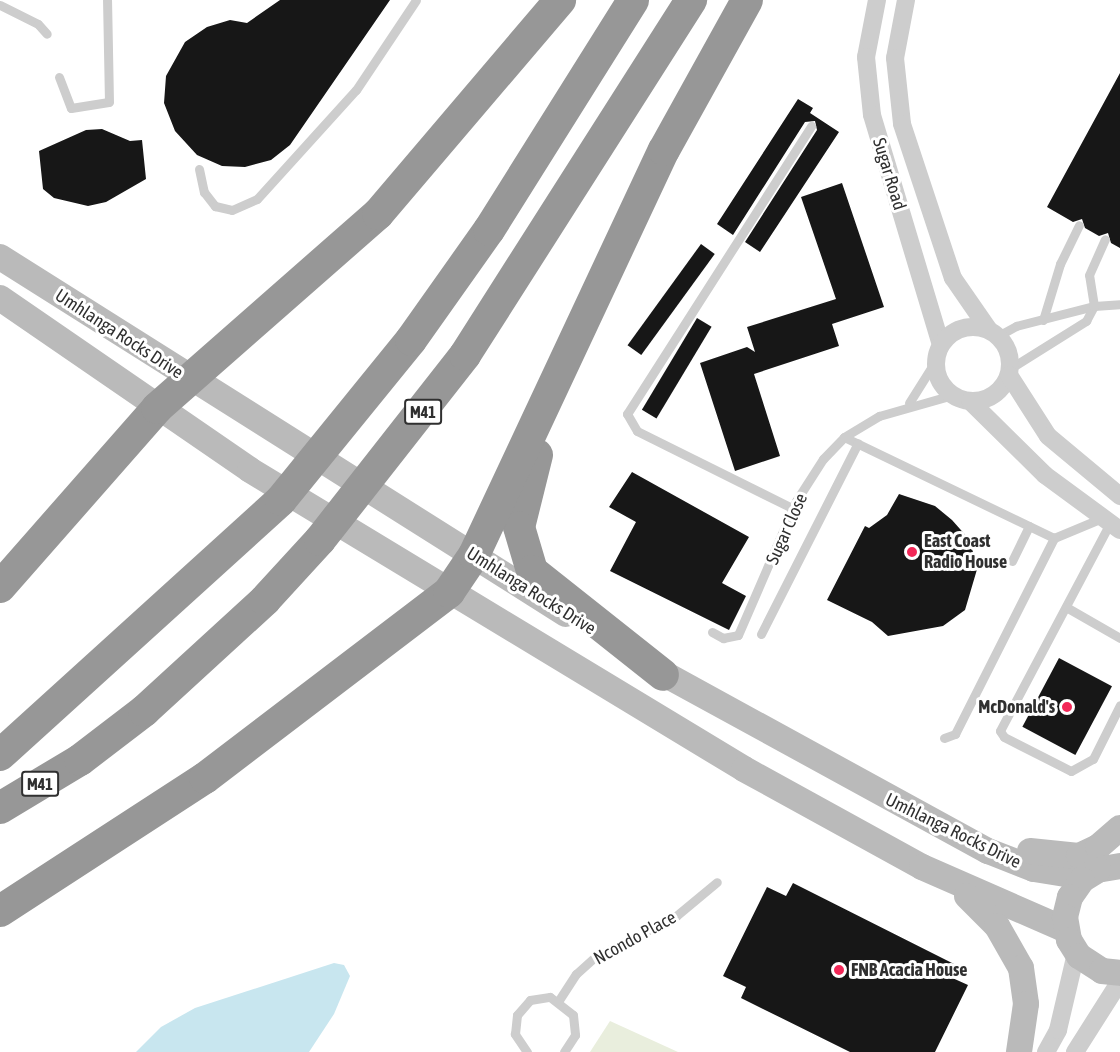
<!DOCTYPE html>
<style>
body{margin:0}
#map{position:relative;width:1120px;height:1052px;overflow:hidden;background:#fff;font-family:"Asap Condensed",sans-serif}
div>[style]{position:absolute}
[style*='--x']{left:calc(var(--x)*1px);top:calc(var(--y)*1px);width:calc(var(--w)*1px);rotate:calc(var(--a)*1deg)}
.green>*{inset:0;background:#e9eedd}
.water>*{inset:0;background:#c8e6ef}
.building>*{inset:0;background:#171717;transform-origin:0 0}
.service>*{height:9px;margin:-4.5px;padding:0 4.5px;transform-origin:4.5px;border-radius:4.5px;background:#cdcdcd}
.minor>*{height:18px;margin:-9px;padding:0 9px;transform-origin:9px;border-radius:9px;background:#cdcdcd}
.minor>.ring{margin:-9px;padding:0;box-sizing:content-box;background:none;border:18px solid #cdcdcd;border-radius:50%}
.secondary>*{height:26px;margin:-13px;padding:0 13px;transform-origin:13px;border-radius:13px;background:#bababa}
.motorway>*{height:32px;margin:-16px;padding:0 16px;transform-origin:16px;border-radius:16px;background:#979797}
.dots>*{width:16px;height:16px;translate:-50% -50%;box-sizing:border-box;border:3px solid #fff;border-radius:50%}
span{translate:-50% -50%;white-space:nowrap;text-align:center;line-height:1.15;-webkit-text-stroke:6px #fff;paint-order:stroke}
.shield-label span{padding:2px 4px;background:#fff;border:2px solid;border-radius:4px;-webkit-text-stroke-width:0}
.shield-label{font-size:16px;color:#303030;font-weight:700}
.street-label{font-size:18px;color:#303030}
.poi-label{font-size:18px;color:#303030;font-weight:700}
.left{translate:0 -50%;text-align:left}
.right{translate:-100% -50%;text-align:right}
</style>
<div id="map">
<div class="green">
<i style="clip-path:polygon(610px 1021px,678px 1052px,590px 1052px)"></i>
</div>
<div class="water">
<i style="clip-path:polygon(334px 963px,344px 965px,350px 976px,334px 1014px,309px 1052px,136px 1052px,161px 1027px,195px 1008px)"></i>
</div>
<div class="building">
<i style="clip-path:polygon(280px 0,390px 0,290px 145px,271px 160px,245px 167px,222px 166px,197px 155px,175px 131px,164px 103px,166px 76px,185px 42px,207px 27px,230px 20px,247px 23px)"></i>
<i style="clip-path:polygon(1120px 73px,1120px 248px,1111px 243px,1108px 233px,1099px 236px,1085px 228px,1082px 219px,1073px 222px,1047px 207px)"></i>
<i style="clip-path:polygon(798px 99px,813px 108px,810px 113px,839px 132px,760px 252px,745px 242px,817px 130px,815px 121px,805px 122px,733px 235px,717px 224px)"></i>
<i style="clip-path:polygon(102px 129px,130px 141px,142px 140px,146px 179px,106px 202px,88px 206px,54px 198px,43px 189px,39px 151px,86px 130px)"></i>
<i style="clip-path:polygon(842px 183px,884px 307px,832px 324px,839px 346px,754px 374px,780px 456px,735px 471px,700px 363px,747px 347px,755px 352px,747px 327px,836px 299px,801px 197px)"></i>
<i style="left:701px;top:244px;width:17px;height:125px;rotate:36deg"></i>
<i style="left:697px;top:318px;width:17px;height:107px;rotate:31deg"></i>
<i style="clip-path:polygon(632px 472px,749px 537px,722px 583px,746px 596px,729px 630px,610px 571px,636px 522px,609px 507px)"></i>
<i style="clip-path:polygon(899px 494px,935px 506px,952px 520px,968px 538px,978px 566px,965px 610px,943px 626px,888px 636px,872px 622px,827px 600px,865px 526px,869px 528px,887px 515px)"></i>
<i style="left:1059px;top:658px;width:60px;height:78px;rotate:28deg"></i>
<i style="clip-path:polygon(793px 883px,954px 964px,948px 976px,968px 985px,935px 1052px,850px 1052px,741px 998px,746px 987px,723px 976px,767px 887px,786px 896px)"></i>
</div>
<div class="service">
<i style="--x:0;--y:5;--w:42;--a:26.6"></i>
<i style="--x:38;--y:24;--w:13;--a:48"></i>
<i style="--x:59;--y:77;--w:33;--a:69"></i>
<i style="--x:71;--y:108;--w:38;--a:-9"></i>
<i style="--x:109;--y:102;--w:102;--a:-91.1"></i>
<i style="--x:199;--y:169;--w:24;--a:78"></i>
<i style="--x:204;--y:192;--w:18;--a:52"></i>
<i style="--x:215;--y:206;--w:17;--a:13"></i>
<i style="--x:232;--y:210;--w:27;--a:-24"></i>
<i style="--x:257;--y:199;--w:147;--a:-47.8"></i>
<i style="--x:356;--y:90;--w:108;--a:-56.3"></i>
<i style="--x:1043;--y:320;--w:59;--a:-73.1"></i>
<i style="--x:1060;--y:264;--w:43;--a:-64"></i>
<i style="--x:998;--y:336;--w:21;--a:-29"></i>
<i style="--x:1016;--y:326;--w:81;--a:-14.4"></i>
<i style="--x:1094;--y:306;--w:26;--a:-4"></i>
<i style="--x:1011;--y:368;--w:89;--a:-32.1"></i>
<i style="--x:1086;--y:321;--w:17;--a:-62"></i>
<i style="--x:1094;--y:306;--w:31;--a:-99"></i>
<i style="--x:1089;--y:275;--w:39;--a:-66"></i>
<i style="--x:909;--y:403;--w:51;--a:-57.9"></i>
<i style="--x:844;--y:437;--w:233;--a:25.7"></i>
<i style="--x:1054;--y:538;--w:52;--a:-22.6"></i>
<i style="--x:792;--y:508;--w:173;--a:-153.6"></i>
<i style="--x:637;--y:431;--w:20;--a:-120"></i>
<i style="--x:627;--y:414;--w:342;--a:-57.4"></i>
<i style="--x:1110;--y:523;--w:235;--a:117.9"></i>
<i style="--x:1000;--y:731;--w:7;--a:56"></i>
<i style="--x:1004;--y:737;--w:75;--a:26.9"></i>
<i style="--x:1071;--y:771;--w:25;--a:-29"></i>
<i style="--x:1093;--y:759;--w:60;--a:-63.4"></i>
<i style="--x:1012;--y:561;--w:39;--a:-64"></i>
<i style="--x:1066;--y:607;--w:62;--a:29.9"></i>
<i style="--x:712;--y:632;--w:13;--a:29"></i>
<i style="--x:723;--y:638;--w:15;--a:-11"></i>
<i style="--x:738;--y:635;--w:146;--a:-66.6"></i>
<i style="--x:796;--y:501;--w:50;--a:-57.3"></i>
<i style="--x:823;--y:459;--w:30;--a:-46"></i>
<i style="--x:844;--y:437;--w:41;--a:-31"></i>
<i style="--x:879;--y:416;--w:76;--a:-16"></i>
<i style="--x:761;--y:634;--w:214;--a:-63.1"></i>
<i style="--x:944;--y:738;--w:12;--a:-20"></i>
<i style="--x:955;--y:734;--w:220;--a:-63.2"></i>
<i style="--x:559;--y:1000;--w:31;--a:-57"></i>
<i style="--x:576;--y:974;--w:25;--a:-42"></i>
<i style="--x:595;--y:957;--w:91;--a:-26.8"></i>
<i style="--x:676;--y:916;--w:53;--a:-39.7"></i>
<i style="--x:527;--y:1052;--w:22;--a:-124"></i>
<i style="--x:515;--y:1034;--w:19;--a:-84"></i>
<i style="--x:517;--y:1015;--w:20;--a:-49"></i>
<i style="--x:530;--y:1000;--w:20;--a:-9"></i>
<i style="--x:550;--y:997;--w:29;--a:38"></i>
<i style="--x:573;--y:1015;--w:20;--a:84"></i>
<i style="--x:575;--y:1035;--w:20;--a:123"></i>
</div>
<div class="minor">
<i style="--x:877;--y:0;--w:58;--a:100.9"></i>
<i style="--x:866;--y:57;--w:58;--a:84.1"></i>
<i style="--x:872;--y:115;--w:240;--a:73.3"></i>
<i style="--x:906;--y:0;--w:59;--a:100.7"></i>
<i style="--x:895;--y:58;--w:66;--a:83.9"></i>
<i style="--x:902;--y:124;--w:162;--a:71.7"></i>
<i style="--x:953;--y:278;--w:63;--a:55.3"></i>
<i class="ring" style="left:936px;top:327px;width:56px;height:56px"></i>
<i style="--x:1009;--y:375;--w:72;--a:57.4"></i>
<i style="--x:1048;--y:436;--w:94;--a:39.8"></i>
<i style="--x:970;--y:401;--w:105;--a:44.6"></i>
<i style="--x:1045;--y:475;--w:93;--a:36.3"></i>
<i style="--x:1046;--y:1052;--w:25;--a:-61"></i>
<i style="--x:1058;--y:1030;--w:79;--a:-76.8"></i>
<i style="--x:1075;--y:1052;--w:84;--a:-57.6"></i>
</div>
<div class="secondary">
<i style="--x:0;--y:257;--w:669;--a:32.24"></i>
<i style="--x:0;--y:298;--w:303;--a:34.5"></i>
<i style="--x:250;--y:470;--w:577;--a:31.18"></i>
<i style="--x:744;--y:769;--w:203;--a:28.8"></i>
<i style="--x:922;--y:867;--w:157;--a:23.6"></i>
<i style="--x:648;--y:665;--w:388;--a:28.7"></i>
<i style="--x:988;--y:851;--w:49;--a:21.4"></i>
<i style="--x:1034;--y:869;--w:52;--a:8.9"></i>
<i style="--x:1030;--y:851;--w:49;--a:5.8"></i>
<i style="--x:1079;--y:856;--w:21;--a:-25"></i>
<i style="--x:1098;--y:847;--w:29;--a:-41"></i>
<i style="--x:1120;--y:866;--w:22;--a:170"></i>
<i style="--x:1098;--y:870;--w:19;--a:148"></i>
<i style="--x:1082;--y:880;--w:21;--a:125"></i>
<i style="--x:1070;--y:897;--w:21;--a:104"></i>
<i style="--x:1065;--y:917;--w:23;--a:80"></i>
<i style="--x:1069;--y:940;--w:19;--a:58"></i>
<i style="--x:1079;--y:956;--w:27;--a:33"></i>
<i style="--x:1102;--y:971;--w:18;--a:6"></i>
<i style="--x:967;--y:896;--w:42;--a:45"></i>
<i style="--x:997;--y:926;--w:48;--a:60.3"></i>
<i style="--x:1021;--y:968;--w:36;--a:82"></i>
<i style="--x:1026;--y:1004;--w:49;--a:98.3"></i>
</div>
<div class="motorway">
<i style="--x:537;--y:455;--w:74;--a:104"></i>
<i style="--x:519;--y:527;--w:46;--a:73.5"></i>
<i style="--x:532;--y:571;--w:167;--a:38.4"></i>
<i style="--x:0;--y:587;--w:238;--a:-48.7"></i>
<i style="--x:157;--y:408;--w:294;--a:-41.3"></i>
<i style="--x:378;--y:214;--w:281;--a:-49.6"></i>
<i style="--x:0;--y:755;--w:379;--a:-42.2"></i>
<i style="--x:281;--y:500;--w:206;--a:-50.9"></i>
<i style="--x:411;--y:340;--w:135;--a:-54.7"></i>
<i style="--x:489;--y:230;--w:271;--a:-57.9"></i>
<i style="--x:0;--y:808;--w:93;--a:-31"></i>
<i style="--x:80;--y:760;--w:81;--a:-37.4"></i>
<i style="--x:144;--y:711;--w:164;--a:-42.5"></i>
<i style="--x:265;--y:600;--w:81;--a:-47.5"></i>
<i style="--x:320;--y:540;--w:235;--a:-51.9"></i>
<i style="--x:465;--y:355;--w:421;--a:-57.5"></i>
<i style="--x:0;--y:911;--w:244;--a:-33"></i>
<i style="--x:205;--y:778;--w:307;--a:-37.3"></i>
<i style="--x:449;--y:592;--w:45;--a:-56"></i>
<i style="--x:474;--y:555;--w:447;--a:-64.9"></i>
<i style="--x:664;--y:150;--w:171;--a:-61"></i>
</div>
<div class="dots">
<i style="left:912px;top:552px;background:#f22757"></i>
<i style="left:1067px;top:707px;background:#f22757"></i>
<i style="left:839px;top:970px;background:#f22757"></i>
</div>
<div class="shield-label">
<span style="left:423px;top:412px">M41</span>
<span style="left:40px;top:784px">M41</span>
</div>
<div class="street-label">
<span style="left:889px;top:174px;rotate:73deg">Sugar Road</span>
<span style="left:119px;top:334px;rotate:33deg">Umhlanga Rocks Drive</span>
<span style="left:787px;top:529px;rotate:-66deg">Sugar Close</span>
<span style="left:531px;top:591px;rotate:32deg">Umhlanga Rocks Drive</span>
<span style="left:953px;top:831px;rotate:26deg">Umhlanga Rocks Drive</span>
<span style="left:635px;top:938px;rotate:-29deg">Ncondo Place</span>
</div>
<div class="poi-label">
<span class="left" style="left:924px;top:552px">East Coast<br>Radio House</span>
<span class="right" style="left:1055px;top:707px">McDonald's</span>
<span class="left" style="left:851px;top:970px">FNB Acacia House</span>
</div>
</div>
